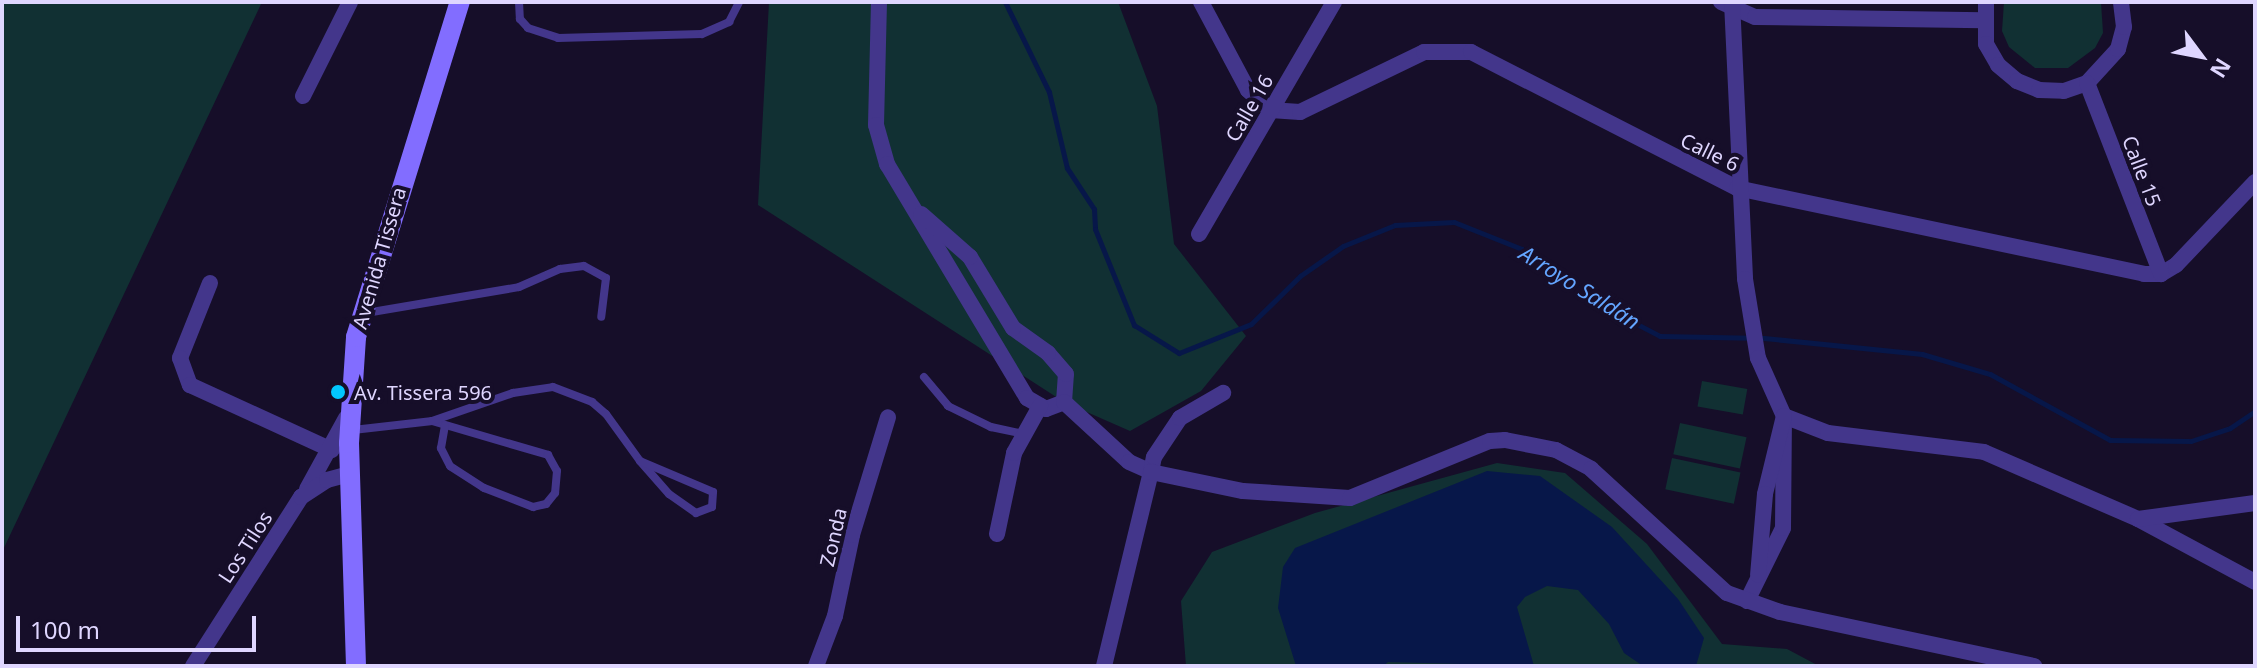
<!DOCTYPE html>
<meta charset="utf-8">
<style>
body{margin:0}
#map{position:relative;width:2257px;height:668px;overflow:hidden;background:#160e29;font-family:"Noto Sans",sans-serif}
div>[style]{position:absolute}
[style*='--x']{left:calc(var(--x)*1px);top:calc(var(--y)*1px);width:calc(var(--w)*1px);rotate:calc(var(--a)*1deg)}
.green>*{inset:0;background:#113033;transform-origin:0 0}
.water>*{inset:0;background:#071749}
.stream>*{height:5px;margin:-2.5px;padding:0 2.5px;transform-origin:2.5px;border-radius:2.5px;background:#071749}
.service>*{height:8px;margin:-4px;padding:0 4px;transform-origin:4px;border-radius:4px;background:#43368b}
.minor>*{height:16px;margin:-8px;padding:0 8px;transform-origin:8px;border-radius:8px;background:#43368b}
.secondary>*{height:20px;margin:-10px;padding:0 10px;transform-origin:10px;border-radius:10px;background:#826dff}
.dots>*{width:22px;height:22px;translate:-50% -50%;box-sizing:border-box;border:4px solid #160e29;border-radius:50%}
span{translate:-50% -50%;white-space:nowrap;text-align:center;line-height:1.15;-webkit-text-stroke:8px #160e29;paint-order:stroke}
.street-label{font-size:20px;color:#dfd6ff}
.poi-label{font-size:20px;color:#dfd6ff}
.left{translate:0 -50%;text-align:left}
.water-label{font-size:22px;color:#64a5ff;font-style:italic}
.frame{position:absolute;inset:0;border:4px solid #dfd6ff;pointer-events:none}
.north{position:absolute;left:2161px;top:16px;width:80px;height:80px;-webkit-text-stroke:6px #160e29;paint-order:stroke;rotate:122deg;font-size:22px;font-weight:700;line-height:32px;text-align:center;color:#dfd6ff}
.north::after{content:'';display:block;margin:auto;width:28px;height:36px;background:#dfd6ff;clip-path:polygon(50% 0,100% 100%,50% 72%,0 100%)}
.scale{position:absolute;left:16px;top:616px;width:240px;height:36px;box-sizing:border-box;border:4px solid #dfd6ff;border-top:0;padding-left:10px;font-size:24px;line-height:28px;white-space:nowrap;color:#dfd6ff;-webkit-text-stroke:6px #160e29;paint-order:stroke}
</style>
<div id="map">
<div class="green">
<i style="clip-path:polygon(2px 2px,262px 2px,2px 552px)"></i>
<i style="clip-path:polygon(769px 2px,1118px 2px,1157px 106px,1174px 244px,1246px 336px,1201px 391px,1130px 431px,1064px 402px,758px 205px)"></i>
<i style="clip-path:polygon(2004px 2px,2101px 2px,2103px 33px,2095px 48px,2068px 68px,2035px 68px,2009px 47px,2002px 31px)"></i>
<i style="left:1702px;top:381px;width:46px;height:26px;rotate:10deg"></i>
<i style="left:1680px;top:423px;width:68px;height:32px;rotate:12deg"></i>
<i style="left:1672px;top:458px;width:70px;height:32px;rotate:12deg"></i>
<i style="clip-path:polygon(1497px 463px,1565px 473px,1647px 544px,1722px 644px,1787px 649px,1819px 666px,1186px 666px,1181px 601px,1212px 552px,1315px 513px)"></i>
</div>
<div class="water">
<i style="clip-path:polygon(1487px 471px,1540px 476px,1612px 527px,1678px 599px,1704px 638px,1696px 666px,1643px 666px,1624px 653px,1609px 624px,1578px 590px,1547px 586px,1525px 597px,1517px 607px,1534px 666px,1388px 662px,1383px 666px,1296px 666px,1278px 608px,1283px 567px,1295px 548px)"></i>
</div>
<div class="stream">
<i style="--x:1005;--y:2;--w:100;--a:63.9"></i>
<i style="--x:1049;--y:92;--w:78;--a:76.7"></i>
<i style="--x:1067;--y:168;--w:49;--a:56.6"></i>
<i style="--x:1094;--y:209;--w:20;--a:87"></i>
<i style="--x:1095;--y:229;--w:104;--a:67.9"></i>
<i style="--x:1134;--y:325;--w:53;--a:31.9"></i>
<i style="--x:1179;--y:353;--w:78;--a:-21.9"></i>
<i style="--x:1251;--y:324;--w:69;--a:-44.4"></i>
<i style="--x:1300;--y:276;--w:52;--a:-34.9"></i>
<i style="--x:1343;--y:246;--w:56;--a:-22"></i>
<i style="--x:1395;--y:225;--w:59;--a:-2.9"></i>
<i style="--x:1454;--y:222;--w:73;--a:21.7"></i>
<i style="--x:1522;--y:249;--w:107;--a:34.7"></i>
<i style="--x:1610;--y:310;--w:56;--a:27.5"></i>
<i style="--x:1660;--y:336;--w:104;--a:1.1"></i>
<i style="--x:1764;--y:338;--w:159;--a:5.8"></i>
<i style="--x:1922;--y:354;--w:71;--a:16.4"></i>
<i style="--x:1990;--y:374;--w:137;--a:28.8"></i>
<i style="--x:2110;--y:440;--w:81;--a:0.7"></i>
<i style="--x:2191;--y:441;--w:41;--a:-18.4"></i>
<i style="--x:2230;--y:428;--w:30;--a:-34"></i>
</div>
<div class="service">
<i style="--x:519;--y:2;--w:17;--a:87"></i>
<i style="--x:520;--y:19;--w:12;--a:48"></i>
<i style="--x:528;--y:28;--w:32;--a:18"></i>
<i style="--x:558;--y:38;--w:144;--a:-1.6"></i>
<i style="--x:702;--y:34;--w:30;--a:-24"></i>
<i style="--x:729;--y:22;--w:22;--a:-63"></i>
<i style="--x:366;--y:313;--w:155;--a:-9.6"></i>
<i style="--x:519;--y:287;--w:45;--a:-23.7"></i>
<i style="--x:560;--y:269;--w:24;--a:-7"></i>
<i style="--x:584;--y:266;--w:25;--a:29"></i>
<i style="--x:606;--y:278;--w:39;--a:97"></i>
<i style="--x:924;--y:377;--w:38;--a:50"></i>
<i style="--x:948;--y:406;--w:48;--a:26"></i>
<i style="--x:991;--y:427;--w:33;--a:12"></i>
<i style="--x:432;--y:421;--w:121;--a:16.3"></i>
<i style="--x:548;--y:455;--w:18;--a:61"></i>
<i style="--x:557;--y:471;--w:22;--a:95"></i>
<i style="--x:555;--y:493;--w:14;--a:129"></i>
<i style="--x:546;--y:504;--w:13;--a:167"></i>
<i style="--x:533;--y:507;--w:53;--a:-158.8"></i>
<i style="--x:484;--y:488;--w:40;--a:-147.1"></i>
<i style="--x:450;--y:466;--w:20;--a:-117"></i>
<i style="--x:441;--y:448;--w:23;--a:-80"></i>
<i style="--x:353;--y:430;--w:80;--a:-6.5"></i>
<i style="--x:432;--y:421;--w:86;--a:-19.1"></i>
<i style="--x:513;--y:393;--w:40;--a:-8.5"></i>
<i style="--x:553;--y:387;--w:42;--a:21"></i>
<i style="--x:592;--y:402;--w:18;--a:41"></i>
<i style="--x:606;--y:414;--w:58;--a:54.1"></i>
<i style="--x:640;--y:461;--w:44;--a:48.7"></i>
<i style="--x:669;--y:494;--w:33;--a:35"></i>
<i style="--x:696;--y:513;--w:17;--a:-21"></i>
<i style="--x:712;--y:507;--w:15;--a:-86"></i>
<i style="--x:713;--y:492;--w:79;--a:-157"></i>
</div>
<div class="minor">
<i style="--x:879;--y:2;--w:123;--a:91.4"></i>
<i style="--x:876;--y:125;--w:41;--a:74.2"></i>
<i style="--x:887;--y:164;--w:273;--a:59.1"></i>
<i style="--x:1027;--y:398;--w:22;--a:30"></i>
<i style="--x:1046;--y:409;--w:19;--a:-21"></i>
<i style="--x:1064;--y:402;--w:28;--a:-86"></i>
<i style="--x:1066;--y:374;--w:28;--a:-131"></i>
<i style="--x:1048;--y:353;--w:43;--a:-144.5"></i>
<i style="--x:1013;--y:328;--w:83;--a:-121.2"></i>
<i style="--x:970;--y:257;--w:65;--a:-138.7"></i>
<i style="--x:1201;--y:2;--w:100;--a:61.9"></i>
<i style="--x:1248;--y:90;--w:30;--a:42"></i>
<i style="--x:1270;--y:110;--w:30;--a:4"></i>
<i style="--x:1300;--y:112;--w:138;--a:-25.8"></i>
<i style="--x:1424;--y:52;--w:47;--a:0"></i>
<i style="--x:1471;--y:52;--w:299;--a:27.1"></i>
<i style="--x:1737;--y:188;--w:416;--a:11.9"></i>
<i style="--x:2144;--y:274;--w:17;--a:0"></i>
<i style="--x:2161;--y:274;--w:17;--a:-31"></i>
<i style="--x:2176;--y:265;--w:115;--a:-46.4"></i>
<i style="--x:1721;--y:2;--w:37;--a:24"></i>
<i style="--x:1755;--y:17;--w:228;--a:0.8"></i>
<i style="--x:1732;--y:2;--w:277;--a:87.3"></i>
<i style="--x:1745;--y:279;--w:80;--a:80.7"></i>
<i style="--x:1758;--y:358;--w:64;--a:65.9"></i>
<i style="--x:1784;--y:416;--w:47;--a:21.1"></i>
<i style="--x:1828;--y:433;--w:157;--a:6.9"></i>
<i style="--x:1984;--y:452;--w:168;--a:23.5"></i>
<i style="--x:2138;--y:519;--w:133;--a:28.3"></i>
<i style="--x:1986;--y:2;--w:42;--a:90"></i>
<i style="--x:1986;--y:44;--w:24;--a:60"></i>
<i style="--x:1998;--y:65;--w:25;--a:40"></i>
<i style="--x:2017;--y:81;--w:24;--a:22"></i>
<i style="--x:2039;--y:90;--w:25;--a:2"></i>
<i style="--x:2064;--y:91;--w:24;--a:-19"></i>
<i style="--x:2087;--y:83;--w:46;--a:-47.6"></i>
<i style="--x:2118;--y:49;--w:23;--a:-75"></i>
<i style="--x:2124;--y:27;--w:25;--a:-97"></i>
<i style="--x:2087;--y:83;--w:205;--a:68.8"></i>
<i style="--x:303;--y:96;--w:105;--a:-63.4"></i>
<i style="--x:1199;--y:234;--w:268;--a:-59.8"></i>
<i style="--x:210;--y:283;--w:81;--a:111.8"></i>
<i style="--x:180;--y:358;--w:29;--a:70"></i>
<i style="--x:190;--y:385;--w:156;--a:24.6"></i>
<i style="--x:1064;--y:402;--w:88;--a:42.7"></i>
<i style="--x:1129;--y:462;--w:24;--a:24"></i>
<i style="--x:1151;--y:472;--w:15;--a:-79"></i>
<i style="--x:1154;--y:457;--w:47;--a:-56.3"></i>
<i style="--x:1180;--y:418;--w:50;--a:-30.2"></i>
<i style="--x:307;--y:489;--w:81;--a:-61.2"></i>
<i style="--x:2138;--y:519;--w:118;--a:-7.8"></i>
<i style="--x:997;--y:534;--w:83;--a:-78.1"></i>
<i style="--x:1014;--y:453;--w:54;--a:-61"></i>
<i style="--x:1747;--y:601;--w:81;--a:-63.7"></i>
<i style="--x:1783;--y:528;--w:112;--a:-89.5"></i>
<i style="--x:1784;--y:416;--w:80;--a:103.7"></i>
<i style="--x:1765;--y:494;--w:81;--a:94.9"></i>
<i style="--x:193;--y:666;--w:201;--a:-57.4"></i>
<i style="--x:301;--y:497;--w:31;--a:-33"></i>
<i style="--x:327;--y:480;--w:24;--a:-15"></i>
<i style="--x:816;--y:666;--w:53;--a:-69.2"></i>
<i style="--x:835;--y:616;--w:83;--a:-78.1"></i>
<i style="--x:852;--y:535;--w:123;--a:-73"></i>
<i style="--x:1104;--y:666;--w:200;--a:-76.4"></i>
<i style="--x:1151;--y:472;--w:94;--a:11.7"></i>
<i style="--x:1243;--y:491;--w:107;--a:3.7"></i>
<i style="--x:1350;--y:498;--w:151;--a:-22.2"></i>
<i style="--x:1490;--y:441;--w:15;--a:-4"></i>
<i style="--x:1505;--y:440;--w:52;--a:11.1"></i>
<i style="--x:1556;--y:450;--w:40;--a:28"></i>
<i style="--x:1591;--y:469;--w:184;--a:42.4"></i>
<i style="--x:1727;--y:593;--w:56;--a:19.7"></i>
<i style="--x:1780;--y:612;--w:260;--a:12"></i>
</div>
<div class="secondary">
<i style="--x:356;--y:666;--w:223;--a:-91.8"></i>
<i style="--x:349;--y:443;--w:106;--a:-86.2"></i>
<i style="--x:356;--y:337;--w:351;--a:-72.8"></i>
</div>
<div class="dots">
<i style="left:338px;top:392px;background:#02c7ff"></i>
</div>
<div class="street-label">
<span style="left:1249px;top:108px;rotate:-60deg">Calle 16</span>
<span style="left:1710px;top:152px;rotate:26deg">Calle 6</span>
<span style="left:2142px;top:171px;rotate:69deg">Calle 15</span>
<span style="left:379px;top:258px;rotate:-74deg">Avenida Tissera</span>
<span style="left:833px;top:537px;rotate:-77deg">Zonda</span>
<span style="left:245px;top:547px;rotate:-57deg">Los Tilos</span>
</div>
<div class="poi-label">
<span class="left" style="left:354px;top:392px">Av. Tissera 596</span>
</div>
<div class="water-label">
<span style="left:1580px;top:287px;rotate:32deg">Arroyo Saldán</span>
</div>
<div class="frame"></div>
<div class="north">N</div>
<div class="scale">100 m</div>
</div>
